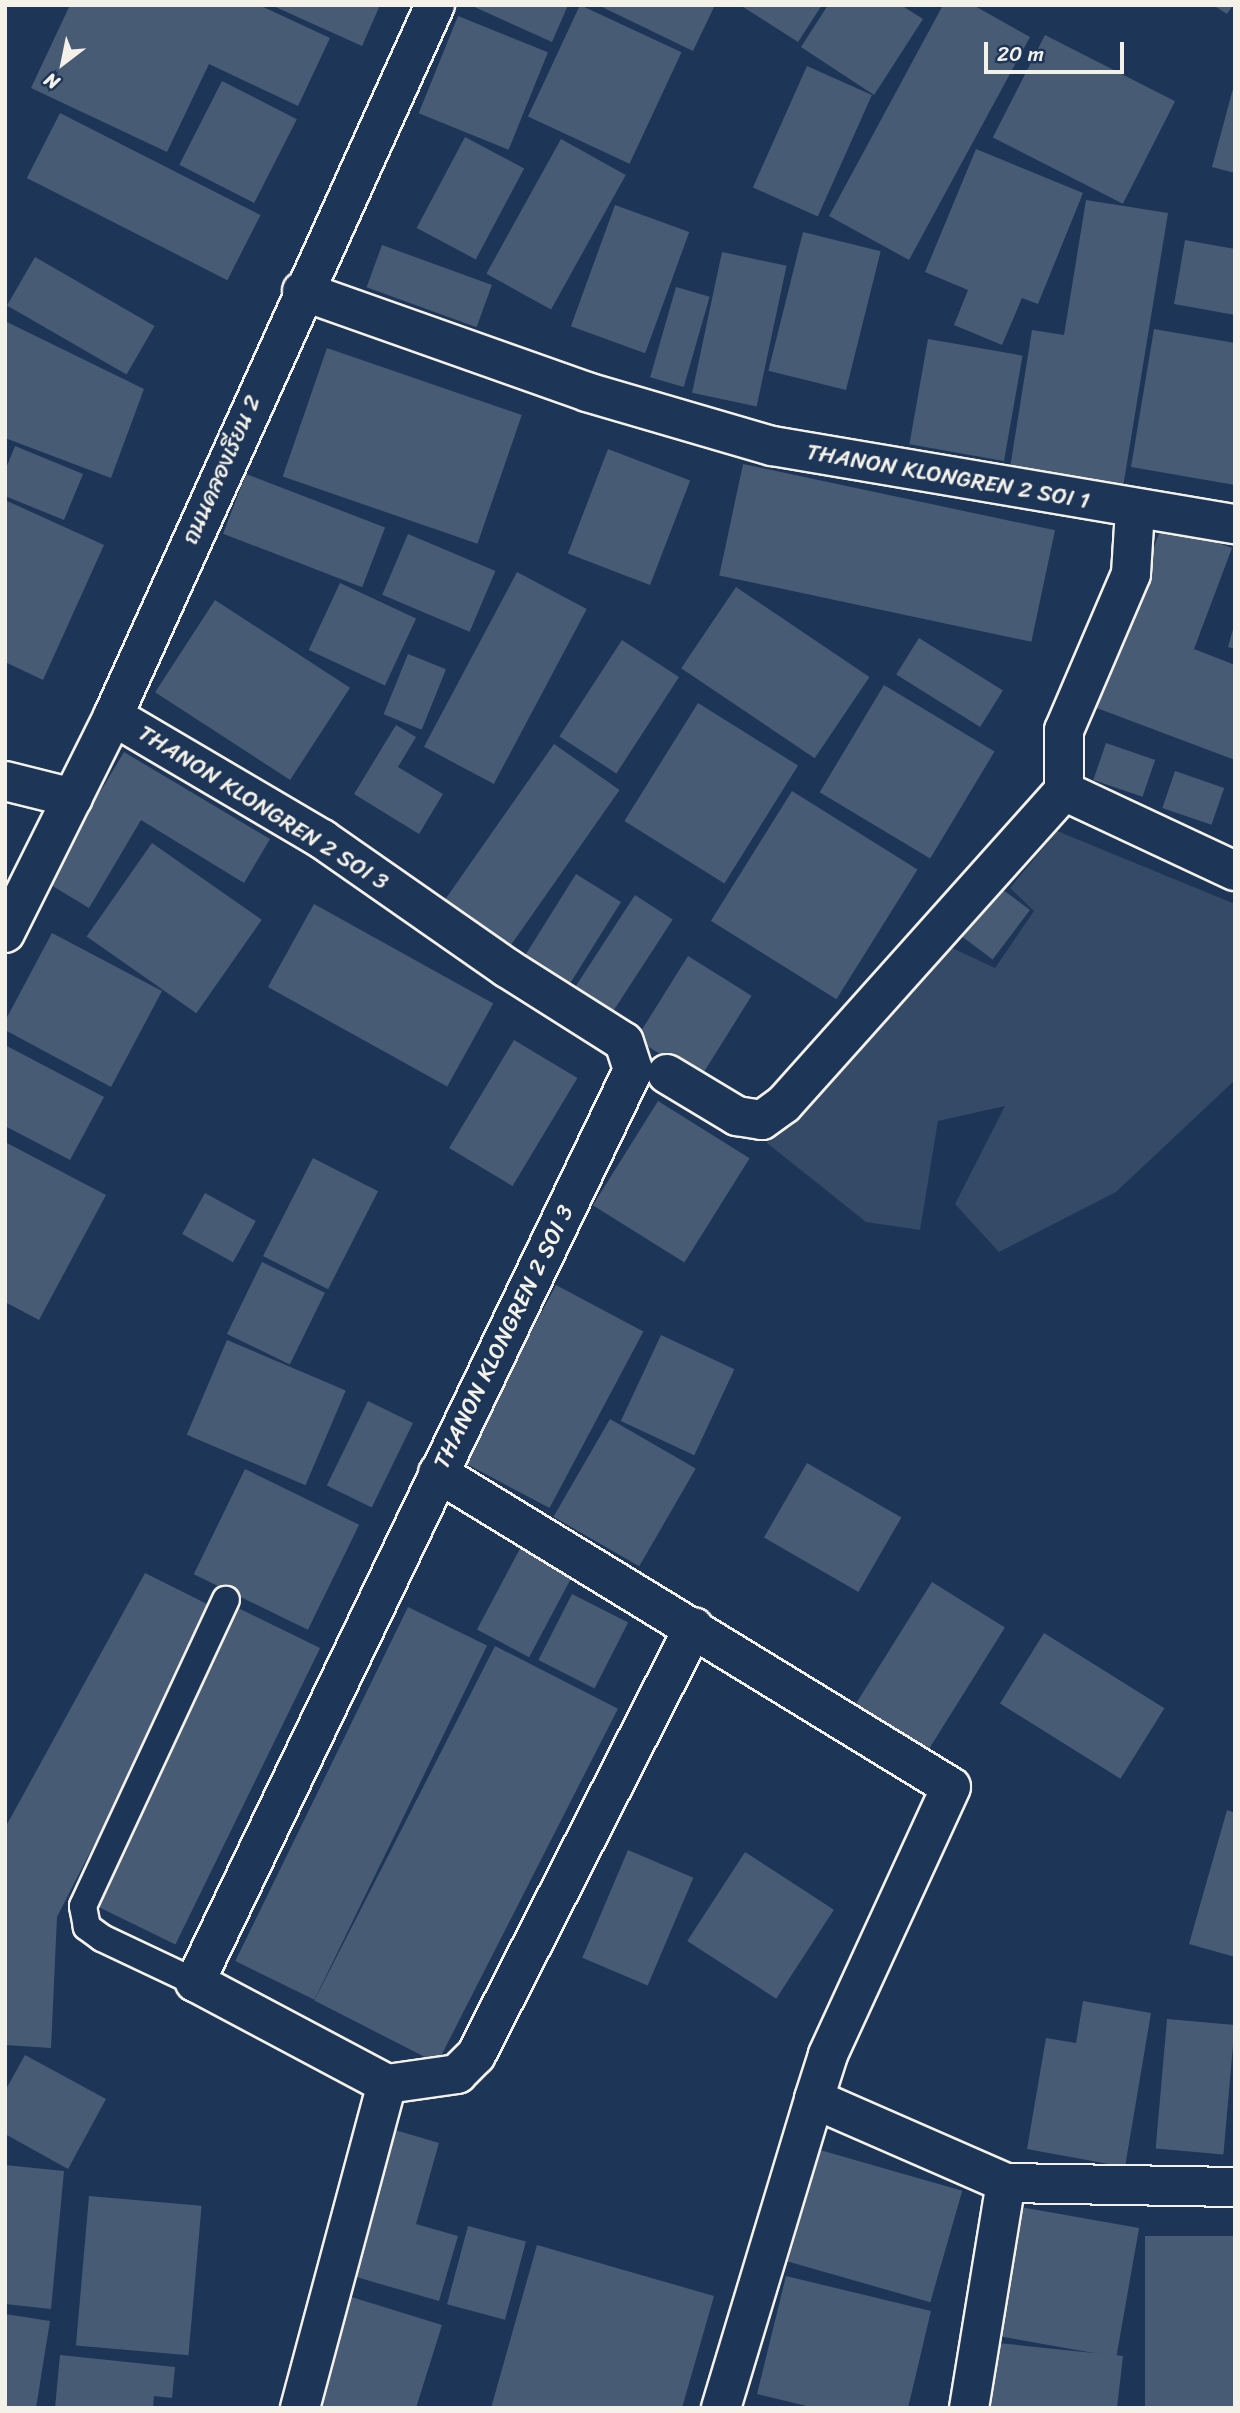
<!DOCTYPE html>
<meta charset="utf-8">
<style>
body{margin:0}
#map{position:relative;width:1240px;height:2413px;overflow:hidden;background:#1d3557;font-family:Sriracha,"Playpen Sans Thai",sans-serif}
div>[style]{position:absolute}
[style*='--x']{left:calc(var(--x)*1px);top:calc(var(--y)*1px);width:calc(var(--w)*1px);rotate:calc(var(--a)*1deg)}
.green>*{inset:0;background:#354a67}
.building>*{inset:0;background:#485b74;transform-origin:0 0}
.roads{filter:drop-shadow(2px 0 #f4f1e8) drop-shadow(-2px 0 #f4f1e8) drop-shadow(0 2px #f4f1e8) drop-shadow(0 -2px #f4f1e8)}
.lane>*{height:26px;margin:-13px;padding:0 13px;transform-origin:13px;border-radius:13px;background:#1d3557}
.street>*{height:38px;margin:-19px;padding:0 19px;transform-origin:19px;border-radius:19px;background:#1d3557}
.secondary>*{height:38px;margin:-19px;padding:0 19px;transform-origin:19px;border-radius:19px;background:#1d3557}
span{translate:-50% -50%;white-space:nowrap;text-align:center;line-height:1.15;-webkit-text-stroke:5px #1d3557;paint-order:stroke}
.street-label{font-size:23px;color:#f4f1e8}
.frame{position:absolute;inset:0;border:7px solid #f4f1e8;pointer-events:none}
.north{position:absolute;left:28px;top:28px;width:70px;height:70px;-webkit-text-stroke:5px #1d3557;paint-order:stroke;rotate:212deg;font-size:19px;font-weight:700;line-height:28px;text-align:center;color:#f4f1e8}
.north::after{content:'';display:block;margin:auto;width:24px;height:32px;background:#f4f1e8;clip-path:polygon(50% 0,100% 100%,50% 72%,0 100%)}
.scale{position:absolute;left:984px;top:42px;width:140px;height:32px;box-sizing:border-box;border:4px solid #f4f1e8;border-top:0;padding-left:9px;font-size:21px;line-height:24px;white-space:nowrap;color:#f4f1e8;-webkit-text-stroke:5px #1d3557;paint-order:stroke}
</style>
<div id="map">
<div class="green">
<i style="clip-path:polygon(1057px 831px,1235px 904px,1235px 1080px,1116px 1192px,999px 1252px,955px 1204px,1005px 1106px,938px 1121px,920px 1230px,866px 1222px,767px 1143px,950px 947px,995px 968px,1034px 911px,1010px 888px)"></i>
</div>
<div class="building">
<i style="clip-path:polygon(70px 5px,259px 5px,330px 38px,298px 106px,209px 64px,167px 152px,31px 88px)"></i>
<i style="clip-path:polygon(271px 5px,380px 5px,362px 46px)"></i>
<i style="clip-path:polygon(470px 5px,568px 5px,552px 42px)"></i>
<i style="left:580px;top:5px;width:112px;height:123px;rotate:25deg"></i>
<i style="clip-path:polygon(598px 5px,715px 5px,693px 51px)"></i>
<i style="clip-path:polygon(740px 5px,822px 5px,798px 42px)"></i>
<i style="clip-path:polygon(828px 5px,901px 5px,923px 19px,874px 95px,801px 47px)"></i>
<i style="clip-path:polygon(943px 5px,973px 5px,1030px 37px,909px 260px,829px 216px)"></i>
<i style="clip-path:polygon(1213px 5px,1233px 5px,1227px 14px)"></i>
<i style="left:458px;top:16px;width:97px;height:105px;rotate:22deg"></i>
<i style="left:1045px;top:35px;width:146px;height:115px;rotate:27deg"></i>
<i style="left:807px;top:66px;width:71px;height:133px;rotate:24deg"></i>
<i style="left:222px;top:81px;width:84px;height:94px;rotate:27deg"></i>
<i style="clip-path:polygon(1235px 81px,1235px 173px,1212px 167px)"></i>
<i style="left:60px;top:113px;width:225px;height:73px;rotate:27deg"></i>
<i style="left:465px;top:137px;width:67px;height:103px;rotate:28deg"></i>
<i style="left:561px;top:139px;width:74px;height:154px;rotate:29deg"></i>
<i style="clip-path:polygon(976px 149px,1083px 193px,1038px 304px,1022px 298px,1002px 345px,954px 325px,968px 290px,925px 272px)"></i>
<i style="clip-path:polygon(1086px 200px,1168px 213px,1123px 487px,1010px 468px,1032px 330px,1064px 335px)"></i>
<i style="left:615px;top:205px;width:79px;height:129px;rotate:20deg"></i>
<i style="left:803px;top:232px;width:80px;height:143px;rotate:14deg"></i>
<i style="clip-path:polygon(1185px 240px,1235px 249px,1235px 315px,1174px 304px)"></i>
<i style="left:382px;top:245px;width:117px;height:45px;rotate:20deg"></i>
<i style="left:722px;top:252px;width:66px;height:144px;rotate:12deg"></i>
<i style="left:35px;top:257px;width:138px;height:56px;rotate:30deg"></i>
<i style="left:676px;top:287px;width:35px;height:94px;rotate:16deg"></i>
<i style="clip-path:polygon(5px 321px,144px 389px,111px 478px,5px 438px)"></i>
<i style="clip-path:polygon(1154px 329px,1235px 343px,1235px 485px,1131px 467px)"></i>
<i style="left:928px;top:339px;width:96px;height:107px;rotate:10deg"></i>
<i style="left:327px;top:348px;width:206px;height:136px;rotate:19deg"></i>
<i style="clip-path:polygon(15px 446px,83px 474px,64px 520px,5px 496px,5px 471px)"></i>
<i style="left:608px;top:449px;width:88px;height:112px;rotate:21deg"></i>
<i style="left:743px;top:464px;width:319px;height:114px;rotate:12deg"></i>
<i style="left:246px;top:474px;width:149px;height:64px;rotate:21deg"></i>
<i style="clip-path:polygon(5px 500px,104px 545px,43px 680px,5px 662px)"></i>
<i style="clip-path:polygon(1163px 523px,1232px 548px,1194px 649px,1235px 665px,1235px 760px,1094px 707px)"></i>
<i style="left:408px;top:534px;width:95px;height:66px;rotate:23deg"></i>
<i style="left:517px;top:572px;width:79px;height:198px;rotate:28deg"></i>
<i style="left:340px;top:583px;width:84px;height:74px;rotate:25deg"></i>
<i style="left:736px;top:587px;width:161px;height:98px;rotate:34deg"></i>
<i style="left:215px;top:600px;width:161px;height:110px;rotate:33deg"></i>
<i style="clip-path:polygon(1235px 622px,1235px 649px,1228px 647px)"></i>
<i style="left:919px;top:638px;width:99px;height:43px;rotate:32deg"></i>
<i style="left:622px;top:640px;width:68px;height:115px;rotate:33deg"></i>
<i style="left:408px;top:654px;width:41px;height:65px;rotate:22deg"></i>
<i style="left:884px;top:685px;width:129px;height:125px;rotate:31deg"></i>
<i style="left:698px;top:703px;width:118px;height:139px;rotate:32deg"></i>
<i style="clip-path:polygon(396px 725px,416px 737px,398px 767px,443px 794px,419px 834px,354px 794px)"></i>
<i style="left:1106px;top:743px;width:52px;height:39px;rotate:19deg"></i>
<i style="left:554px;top:744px;width:80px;height:201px;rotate:35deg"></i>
<i style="clip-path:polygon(124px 752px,270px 839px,244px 883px,141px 820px,89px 908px,46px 882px)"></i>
<i style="left:1175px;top:771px;width:52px;height:39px;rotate:19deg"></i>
<i style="left:792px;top:791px;width:148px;height:153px;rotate:32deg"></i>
<i style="left:152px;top:843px;width:134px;height:114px;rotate:35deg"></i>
<i style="left:576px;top:874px;width:53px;height:104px;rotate:32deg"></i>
<i style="left:990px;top:880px;width:50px;height:62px;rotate:37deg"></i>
<i style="left:635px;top:895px;width:45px;height:116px;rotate:33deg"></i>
<i style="left:314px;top:904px;width:205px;height:95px;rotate:29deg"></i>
<i style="clip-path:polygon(52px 933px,162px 991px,111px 1087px,5px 1030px,5px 1021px)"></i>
<i style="left:688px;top:956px;width:75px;height:98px;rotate:32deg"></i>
<i style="left:514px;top:1040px;width:74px;height:126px;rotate:31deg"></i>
<i style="clip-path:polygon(5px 1045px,104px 1097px,70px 1160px,5px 1126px)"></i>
<i style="left:658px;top:1101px;width:108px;height:123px;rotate:32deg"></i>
<i style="clip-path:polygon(5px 1142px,106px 1195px,39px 1320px,5px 1302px)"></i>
<i style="left:313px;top:1158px;width:73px;height:110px;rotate:27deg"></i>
<i style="left:205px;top:1193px;width:58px;height:47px;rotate:29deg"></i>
<i style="left:262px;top:1262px;width:70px;height:80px;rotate:26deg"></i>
<i style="left:556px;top:1285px;width:99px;height:200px;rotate:28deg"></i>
<i style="left:661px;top:1335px;width:81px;height:95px;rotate:25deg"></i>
<i style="left:227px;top:1340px;width:129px;height:103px;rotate:23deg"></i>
<i style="left:368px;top:1401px;width:50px;height:94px;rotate:26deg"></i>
<i style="left:610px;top:1419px;width:99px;height:113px;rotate:30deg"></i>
<i style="left:807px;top:1463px;width:109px;height:86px;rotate:30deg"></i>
<i style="left:245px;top:1469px;width:127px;height:117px;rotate:26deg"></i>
<i style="left:523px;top:1543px;width:59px;height:98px;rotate:28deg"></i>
<i style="clip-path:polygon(145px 1573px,215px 1608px,57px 1917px,51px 2048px,5px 2045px,5px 1828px)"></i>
<i style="left:932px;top:1582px;width:86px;height:150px;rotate:32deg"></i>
<i style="left:572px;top:1594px;width:63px;height:74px;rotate:27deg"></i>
<i style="left:232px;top:1605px;width:98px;height:330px;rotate:26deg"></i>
<i style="left:408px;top:1607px;width:88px;height:394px;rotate:26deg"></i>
<i style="left:1044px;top:1633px;width:142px;height:83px;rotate:32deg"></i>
<i style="left:495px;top:1646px;width:138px;height:398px;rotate:27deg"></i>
<i style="clip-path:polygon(1227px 1810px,1235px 1813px,1235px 1957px,1189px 1944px)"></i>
<i style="left:628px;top:1850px;width:71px;height:117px;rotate:23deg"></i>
<i style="left:745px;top:1852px;width:106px;height:106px;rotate:33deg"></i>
<i style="clip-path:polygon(1083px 2001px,1151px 2013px,1125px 2167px,1027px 2149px,1046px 2038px,1076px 2043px)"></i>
<i style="left:1167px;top:2019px;width:68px;height:130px;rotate:5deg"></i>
<i style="clip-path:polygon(25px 2055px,106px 2099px,68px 2169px,5px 2134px,5px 2091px)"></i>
<i style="clip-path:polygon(395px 2130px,439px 2143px,416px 2224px,458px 2236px,439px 2301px,353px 2276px)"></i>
<i style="left:820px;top:2150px;width:148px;height:116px;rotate:16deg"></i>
<i style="clip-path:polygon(5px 2165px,64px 2171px,51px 2309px,5px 2304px)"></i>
<i style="left:89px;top:2196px;width:113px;height:150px;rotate:5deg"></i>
<i style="left:1015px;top:2206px;width:126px;height:131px;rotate:10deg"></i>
<i style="left:468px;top:2226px;width:60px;height:81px;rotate:15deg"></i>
<i style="left:1235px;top:2236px;width:172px;height:90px;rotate:90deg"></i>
<i style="clip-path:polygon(537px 2245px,714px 2296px,682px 2408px,491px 2408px)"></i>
<i style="clip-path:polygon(786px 2276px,931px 2311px,908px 2408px,815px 2408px,757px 2394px)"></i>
<i style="clip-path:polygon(345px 2295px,442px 2325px,416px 2408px,310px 2408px)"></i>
<i style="clip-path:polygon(5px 2314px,50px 2321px,36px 2408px,5px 2408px)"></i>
<i style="clip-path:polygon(988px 2342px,1123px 2356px,1117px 2408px,981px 2408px)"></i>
<i style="clip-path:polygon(60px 2355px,175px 2367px,172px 2398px,154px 2396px,153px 2408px,55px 2408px)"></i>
</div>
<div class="roads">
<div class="lane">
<i style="--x:195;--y:1982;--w:103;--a:-154.7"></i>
<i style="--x:102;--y:1938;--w:19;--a:-144"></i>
<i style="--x:87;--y:1927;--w:21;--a:-101"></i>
<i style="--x:83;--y:1906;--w:338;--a:-65"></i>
</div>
<div class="street">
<i style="--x:302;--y:291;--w:302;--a:19.5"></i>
<i style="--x:587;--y:392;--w:193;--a:16.3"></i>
<i style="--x:772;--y:446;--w:470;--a:9.6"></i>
<i style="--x:1135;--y:510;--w:64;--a:93.6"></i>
<i style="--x:1131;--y:574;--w:170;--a:113.2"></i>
<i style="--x:1064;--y:730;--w:61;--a:90"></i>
<i style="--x:1064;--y:791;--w:189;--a:25.1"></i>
<i style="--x:113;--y:716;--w:243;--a:30.5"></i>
<i style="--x:322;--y:839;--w:226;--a:34.9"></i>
<i style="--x:507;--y:968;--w:138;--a:32.3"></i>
<i style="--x:624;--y:1042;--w:29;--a:72"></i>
<i style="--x:633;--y:1070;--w:1012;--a:115.65"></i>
<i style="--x:195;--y:1982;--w:217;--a:28"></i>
<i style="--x:5;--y:781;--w:70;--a:14"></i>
<i style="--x:667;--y:1074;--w:82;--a:31"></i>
<i style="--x:737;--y:1116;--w:25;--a:9"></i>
<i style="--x:762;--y:1120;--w:27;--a:-36"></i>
<i style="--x:784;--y:1104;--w:420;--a:-48.2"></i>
<i style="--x:438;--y:1473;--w:601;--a:31.47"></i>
<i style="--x:951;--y:1787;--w:295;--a:114.7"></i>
<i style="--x:828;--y:2055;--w:46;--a:107.7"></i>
<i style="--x:814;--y:2099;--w:210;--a:23.6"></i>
<i style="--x:387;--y:2084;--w:71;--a:-8.1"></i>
<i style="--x:457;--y:2074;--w:27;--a:-45"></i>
<i style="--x:476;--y:2055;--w:480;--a:-63"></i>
<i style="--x:300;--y:2408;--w:335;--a:-75"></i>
<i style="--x:721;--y:2408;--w:323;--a:-73.2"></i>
<i style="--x:969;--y:2408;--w:228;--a:-80.7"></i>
<i style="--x:1006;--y:2183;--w:229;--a:1"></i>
</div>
<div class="secondary">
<i style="--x:5;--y:933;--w:242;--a:-63.5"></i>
<i style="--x:113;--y:716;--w:781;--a:-65.64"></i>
</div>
</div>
<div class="street-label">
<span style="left:222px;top:470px;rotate:-66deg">ถนนคลองเรียน 2</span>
<span style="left:948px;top:477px;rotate:10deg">THANON KLONGREN 2 SOI 1</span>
<span style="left:263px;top:808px;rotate:32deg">THANON KLONGREN 2 SOI 3</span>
<span style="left:504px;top:1337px;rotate:-64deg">THANON KLONGREN 2 SOI 3</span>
</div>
<div class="frame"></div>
<div class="north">N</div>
<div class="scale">20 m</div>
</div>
